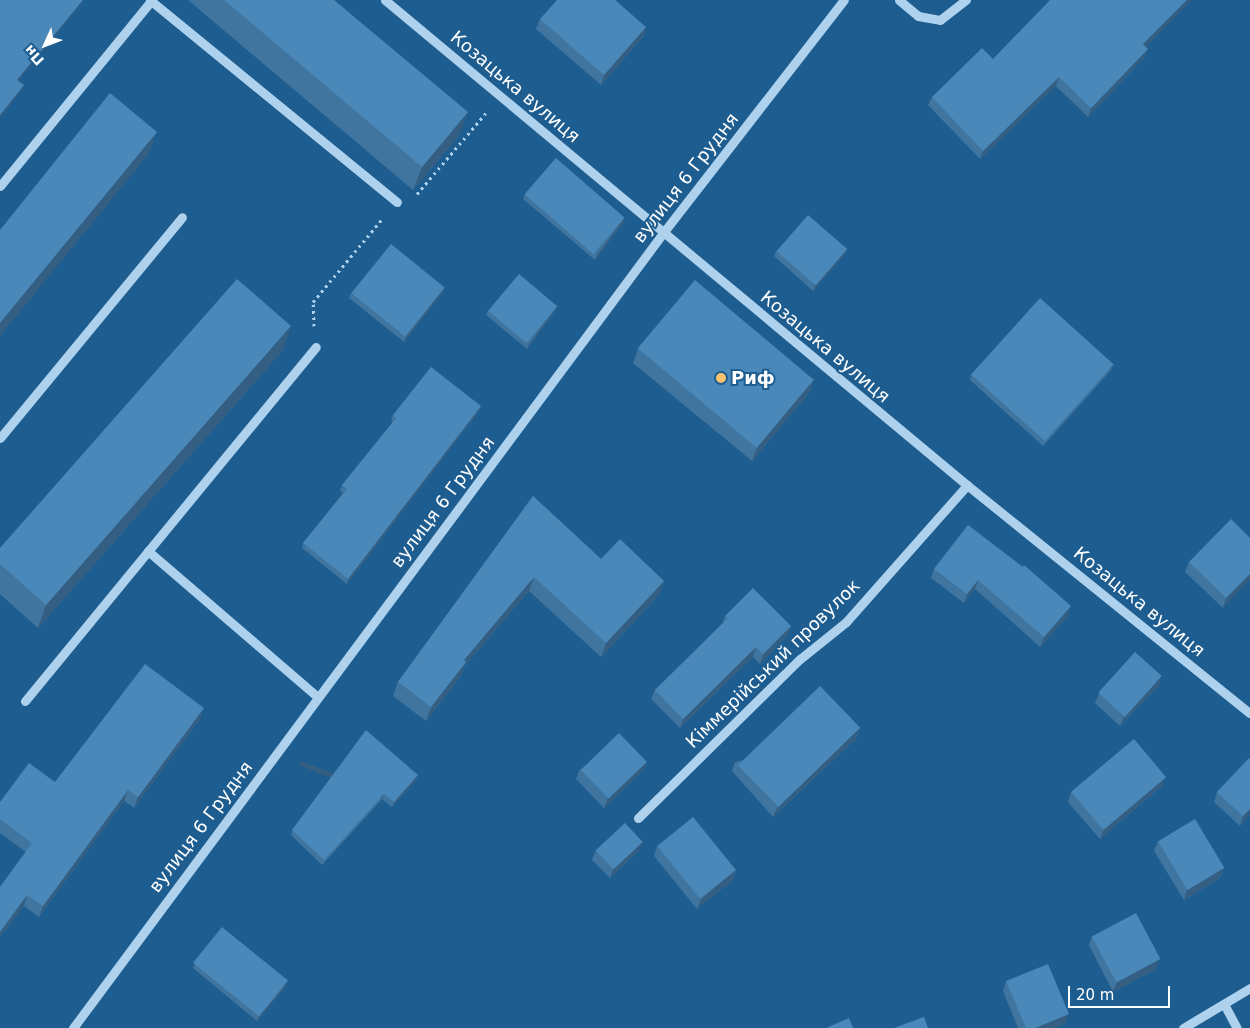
<!DOCTYPE html>
<meta charset="utf-8">
<style>
body{margin:0}
#map{position:relative;width:1250px;height:1028px;overflow:hidden;background:#1e5d90;font-family:"DejaVu Sans",sans-serif}
div>[style]{position:absolute}
[style*='--x']{left:calc(var(--x)*1px);top:calc(var(--y)*1px);width:calc(var(--w)*1px);rotate:calc(var(--a)*1deg)}
.path>*{height:3px;margin-top:-1.5px;transform-origin:0;background:repeating-linear-gradient(90deg,#aed2ed 0 2.5px,transparent 0 6.5px)}
.minor>*{height:9px;margin:-4.5px;padding:0 4.5px;transform-origin:4.5px;border-radius:4.5px;background:#aed2ed}
.wall>*{inset:0;background:#40759f}
.shaded-wall>*{inset:0;background:#345f82;transform-origin:0 0}
.building>*{inset:0;background:#4a88b9;transform-origin:0 0}
.dots>*{width:14px;height:14px;translate:-50% -50%;box-sizing:border-box;border:2px solid #1e5d90;border-radius:50%}
span{translate:-50% -50%;white-space:nowrap;text-align:center;line-height:1.15;-webkit-text-stroke:4px #1e5d90;paint-order:stroke}
.street-label{font-size:18px;color:#fff}
.poi-label{font-size:18px;color:#fff;font-weight:700}
.left{translate:0 -50%;text-align:left}
.north{position:absolute;left:20px;top:20px;width:50px;height:50px;-webkit-text-stroke:4px #1e5d90;paint-order:stroke;rotate:227deg;font-size:14px;font-weight:700;line-height:20px;text-align:center;color:#fff}
.north::after{content:'';display:block;margin:auto;width:18px;height:22px;background:#fff;clip-path:polygon(50% 0,100% 100%,50% 72%,0 100%)}
.scale{position:absolute;left:1068px;top:986px;width:102px;height:22px;box-sizing:border-box;border:2px solid #fff;border-top:0;padding-left:6px;font-size:15px;line-height:18px;white-space:nowrap;color:#fff;-webkit-text-stroke:4px #1e5d90;paint-order:stroke}
</style>
<div id="map">
<div class="path">
<i style="--x:417;--y:194;--w:106;--a:-49.6"></i>
<i style="--x:314;--y:326;--w:24;--a:-92"></i>
<i style="--x:313;--y:302;--w:109;--a:-50.2"></i>
</div>
<div class="minor">
<i style="--x:150;--y:0;--w:319;--a:39.3"></i>
<i style="--x:385;--y:0;--w:758;--a:39.81"></i>
<i style="--x:967;--y:485;--w:363;--a:38.9"></i>
<i style="--x:899;--y:0;--w:25;--a:40"></i>
<i style="--x:918;--y:16;--w:22;--a:10"></i>
<i style="--x:940;--y:20;--w:33;--a:-38"></i>
<i style="--x:0;--y:186;--w:239;--a:-50.8"></i>
<i style="--x:0;--y:438;--w:286;--a:-50.5"></i>
<i style="--x:148;--y:551;--w:224;--a:40.7"></i>
<i style="--x:25;--y:701;--w:458;--a:-50.6"></i>
<i style="--x:638;--y:818;--w:227;--a:-44.5"></i>
<i style="--x:800;--y:659;--w:59;--a:-38.8"></i>
<i style="--x:846;--y:622;--w:183;--a:-48.5"></i>
<i style="--x:1224;--y:1004;--w:27;--a:62"></i>
<i style="--x:73;--y:1028;--w:990;--a:-53.42"></i>
<i style="--x:663;--y:233;--w:295;--a:-52.2"></i>
<i style="--x:1183;--y:1028;--w:78;--a:-30.8"></i>
</div>
<div class="wall">
<i style="clip-path:polygon(188px 0,334px 0,459px 136px,413px 190px)"></i>
<i style="clip-path:polygon(540px 19px,646px 27px,643px 37px,601px 85px,536px 29px)"></i>
<i style="clip-path:polygon(1146px 47px,1145px 57px,1088px 117px,1056px 86px,980px 159px,928px 105px,932px 97px,993px 59px)"></i>
<i style="clip-path:polygon(525px 194px,624px 222px,595px 260px,523px 199px)"></i>
<i style="clip-path:polygon(847px 249px,845px 254px,813px 291px,774px 256px,776px 251px)"></i>
<i style="clip-path:polygon(445px 287px,443px 292px,404px 342px,349px 298px,351px 293px)"></i>
<i style="clip-path:polygon(557px 306px,555px 311px,527px 349px,486px 315px,488px 310px)"></i>
<i style="clip-path:polygon(638px 349px,814px 379px,809px 393px,752px 461px,633px 363px)"></i>
<i style="clip-path:polygon(283px 350px,38px 628px,0 594px,0 548px)"></i>
<i style="clip-path:polygon(1114px 364px,1112px 369px,1043px 446px,970px 380px,971px 375px)"></i>
<i style="clip-path:polygon(479px 411px,347px 584px,302px 548px,303px 543px,343px 493px,340px 490px,342px 485px,393px 422px,391px 420px,393px 415px)"></i>
<i style="clip-path:polygon(533px 496px,601px 559px,664px 581px,659px 595px,601px 657px,529px 591px,464px 667px,461px 676px,426px 721px,393px 696px,398px 682px)"></i>
<i style="clip-path:polygon(968px 525px,1068px 616px,1040px 647px,975px 589px,964px 603px,931px 578px,934px 569px)"></i>
<i style="clip-path:polygon(1250px 538px,1223px 608px,1185px 572px,1189px 562px)"></i>
<i style="clip-path:polygon(725px 616px,791px 626px,787px 636px,760px 664px,753px 657px,680px 728px,651px 699px,655px 690px,722px 624px)"></i>
<i style="clip-path:polygon(1159px 686px,1120px 726px,1095px 703px,1099px 694px)"></i>
<i style="clip-path:polygon(200px 719px,134px 808px,124px 801px,39px 917px,24px 906px,0 937px,0 887px,26px 852px,0 833px,0 802px,55px 782px)"></i>
<i style="clip-path:polygon(857px 738px,773px 817px,732px 771px,735px 762px)"></i>
<i style="clip-path:polygon(1250px 759px,1250px 814px,1240px 826px,1214px 802px,1217px 792px)"></i>
<i style="clip-path:polygon(647px 762px,643px 771px,604px 808px,576px 779px,580px 769px)"></i>
<i style="clip-path:polygon(417px 779px,392px 807px,382px 799px,322px 865px,291px 835px,292px 830px)"></i>
<i style="clip-path:polygon(1162px 786px,1100px 839px,1068px 802px,1071px 792px)"></i>
<i style="clip-path:polygon(1158px 841px,1224px 868px,1220px 878px,1184px 900px,1154px 851px)"></i>
<i style="clip-path:polygon(657px 846px,736px 870px,733px 880px,697px 909px,654px 856px)"></i>
<i style="clip-path:polygon(596px 850px,639px 851px,610px 878px,592px 860px)"></i>
<i style="clip-path:polygon(1092px 936px,1156px 969px,1113px 992px,1089px 945px)"></i>
<i style="clip-path:polygon(195px 964px,286px 986px,257px 1021px,193px 968px)"></i>
<i style="clip-path:polygon(1006px 981px,1065px 1024px,1055px 1028px,1018px 1028px,1003px 991px)"></i>
</div>
<div class="shaded-wall">
<i style="clip-path:polygon(84px 0,82px 4px,15px 85px,17px 80px)"></i>
<i style="clip-path:polygon(1187px 0,1192px 0,1140px 53px,1143px 44px)"></i>
<i style="clip-path:polygon(646px 27px,643px 37px,601px 85px,604px 75px)"></i>
<i style="clip-path:polygon(1148px 49px,1145px 57px,1088px 117px,1091px 108px)"></i>
<i style="clip-path:polygon(1059px 77px,1056px 86px,980px 159px,983px 151px)"></i>
<i style="clip-path:polygon(24px 85px,22px 90px,0 118px,0 115px)"></i>
<i style="clip-path:polygon(468px 112px,459px 136px,413px 190px,422px 167px)"></i>
<i style="clip-path:polygon(157px 132px,148px 155px,0 336px,0 323px)"></i>
<i style="clip-path:polygon(625px 217px,624px 222px,595px 260px,597px 255px)"></i>
<i style="clip-path:polygon(847px 249px,845px 254px,813px 291px,815px 286px)"></i>
<i style="clip-path:polygon(445px 287px,443px 292px,404px 342px,406px 337px)"></i>
<i style="clip-path:polygon(557px 306px,555px 311px,527px 349px,529px 344px)"></i>
<i style="clip-path:polygon(291px 326px,283px 350px,38px 628px,46px 605px)"></i>
<i style="left:1114px;top:364px;width:5px;height:103px;rotate:112deg"></i>
<i style="clip-path:polygon(814px 379px,809px 393px,752px 461px,757px 448px)"></i>
<i style="clip-path:polygon(481px 406px,479px 411px,347px 584px,348px 579px)"></i>
<i style="clip-path:polygon(1250px 574px,1250px 580px,1223px 608px,1226px 598px)"></i>
<i style="clip-path:polygon(534px 577px,529px 591px,464px 667px,461px 676px,426px 721px,431px 707px,464px 660px)"></i>
<i style="clip-path:polygon(978px 580px,975px 589px,964px 603px,967px 594px)"></i>
<i style="clip-path:polygon(664px 581px,659px 595px,601px 657px,606px 643px)"></i>
<i style="clip-path:polygon(1071px 606px,1068px 616px,1040px 647px,1044px 637px)"></i>
<i style="clip-path:polygon(791px 626px,787px 636px,760px 664px,763px 654px)"></i>
<i style="clip-path:polygon(756px 647px,753px 657px,680px 728px,683px 719px)"></i>
<i style="clip-path:polygon(1162px 676px,1159px 686px,1120px 726px,1124px 716px)"></i>
<i style="clip-path:polygon(204px 708px,200px 719px,134px 808px,138px 797px)"></i>
<i style="clip-path:polygon(860px 728px,857px 738px,773px 817px,777px 808px)"></i>
<i style="clip-path:polygon(647px 762px,643px 771px,604px 808px,608px 798px)"></i>
<i style="clip-path:polygon(418px 775px,417px 779px,392px 807px,394px 802px)"></i>
<i style="clip-path:polygon(1166px 777px,1162px 786px,1100px 839px,1103px 830px)"></i>
<i style="clip-path:polygon(128px 790px,124px 801px,39px 917px,43px 906px)"></i>
<i style="left:384px;top:794px;width:5px;height:89px;rotate:112deg"></i>
<i style="clip-path:polygon(1250px 809px,1250px 814px,1240px 826px,1243px 816px)"></i>
<i style="clip-path:polygon(643px 842px,639px 851px,610px 878px,613px 869px)"></i>
<i style="clip-path:polygon(1224px 868px,1220px 878px,1184px 900px,1187px 890px)"></i>
<i style="clip-path:polygon(736px 870px,733px 880px,697px 909px,701px 899px)"></i>
<i style="clip-path:polygon(27px 895px,24px 906px,0 937px,0 932px)"></i>
<i style="clip-path:polygon(1160px 959px,1156px 969px,1113px 992px,1117px 982px)"></i>
<i style="clip-path:polygon(288px 981px,286px 986px,257px 1021px,259px 1016px)"></i>
<i style="clip-path:polygon(1069px 1014px,1065px 1024px,1055px 1028px,1035px 1028px)"></i>
</div>
<div class="building">
<i style="clip-path:polygon(0 0,83px 0,17px 80px,24px 85px,0 115px)"></i>
<i style="clip-path:polygon(224px 0,334px 0,468px 112px,422px 167px)"></i>
<i style="clip-path:polygon(557px 0,615px 0,646px 27px,604px 75px,540px 19px)"></i>
<i style="clip-path:polygon(1050px 0,1187px 0,1143px 44px,1148px 49px,1091px 108px,1059px 77px,983px 151px,932px 97px,982px 48px,993px 59px)"></i>
<i style="clip-path:polygon(110px 93px,157px 132px,0 323px,0 230px)"></i>
<i style="left:556px;top:158px;width:91px;height:48px;rotate:41deg"></i>
<i style="left:808px;top:215px;width:52px;height:48px;rotate:41deg"></i>
<i style="left:391px;top:244px;width:69px;height:63px;rotate:39deg"></i>
<i style="left:519px;top:274px;width:50px;height:48px;rotate:40deg"></i>
<i style="clip-path:polygon(237px 279px,291px 326px,46px 605px,0 564px,0 548px)"></i>
<i style="left:695px;top:280px;width:155px;height:89px;rotate:40deg"></i>
<i style="left:1040px;top:298px;width:99px;height:103px;rotate:42deg"></i>
<i style="clip-path:polygon(431px 367px,481px 406px,348px 579px,303px 543px,347px 489px,342px 485px,396px 418px,393px 415px)"></i>
<i style="clip-path:polygon(533px 496px,601px 559px,620px 539px,664px 581px,606px 643px,534px 577px,464px 660px,466px 662px,431px 707px,398px 682px)"></i>
<i style="clip-path:polygon(1231px 519px,1250px 538px,1250px 574px,1226px 598px,1189px 562px)"></i>
<i style="clip-path:polygon(968px 525px,1023px 567px,1024px 565px,1071px 606px,1044px 637px,978px 580px,967px 594px,934px 569px)"></i>
<i style="clip-path:polygon(753px 588px,791px 626px,763px 654px,756px 647px,683px 719px,655px 690px,728px 618px,725px 616px)"></i>
<i style="left:1135px;top:652px;width:36px;height:55px;rotate:42deg"></i>
<i style="clip-path:polygon(145px 664px,204px 708px,138px 797px,128px 790px,43px 906px,27px 895px,0 932px,0 887px,32px 843px,0 819px,0 802px,29px 763px,55px 782px)"></i>
<i style="left:820px;top:686px;width:58px;height:114px;rotate:46deg"></i>
<i style="clip-path:polygon(366px 730px,418px 775px,394px 802px,384px 794px,324px 860px,292px 830px)"></i>
<i style="left:619px;top:733px;width:40px;height:53px;rotate:46deg"></i>
<i style="left:1134px;top:739px;width:50px;height:82px;rotate:50deg"></i>
<i style="clip-path:polygon(1249px 758px,1250px 759px,1250px 809px,1243px 816px,1217px 792px)"></i>
<i style="left:693px;top:817px;width:68px;height:46px;rotate:51deg"></i>
<i style="left:1195px;top:819px;width:57px;height:43px;rotate:59deg"></i>
<i style="left:625px;top:823px;width:26px;height:40px;rotate:47deg"></i>
<i style="left:1136px;top:913px;width:52px;height:50px;rotate:62deg"></i>
<i style="left:222px;top:927px;width:85px;height:46px;rotate:39deg"></i>
<i style="clip-path:polygon(1048px 964px,1069px 1014px,1035px 1028px,1026px 1028px,1006px 981px)"></i>
<i style="clip-path:polygon(924px 1017px,928px 1028px,894px 1028px)"></i>
<i style="clip-path:polygon(849px 1018px,853px 1028px,826px 1028px)"></i>
</div>
<div class="dots">
<i style="left:721px;top:378px;background:#fcc26d"></i>
</div>
<div class="street-label">
<span style="left:515px;top:87px;rotate:40deg">Козацька вулиця</span>
<span style="left:686px;top:178px;rotate:-52deg">вулиця 6 Грудня</span>
<span style="left:825px;top:347px;rotate:40deg">Козацька вулиця</span>
<span style="left:443px;top:502px;rotate:-53deg">вулиця 6 Грудня</span>
<span style="left:1139px;top:602px;rotate:39deg">Козацька вулиця</span>
<span style="left:773px;top:664px;rotate:-44deg">Кіммерійський провулок</span>
<span style="left:201px;top:827px;rotate:-53deg">вулиця 6 Грудня</span>
</div>
<div class="poi-label">
<span class="left" style="left:731px;top:378px">Риф</span>
</div>
<div class="north">Пн</div>
<div class="scale">20 m</div>
</div>
